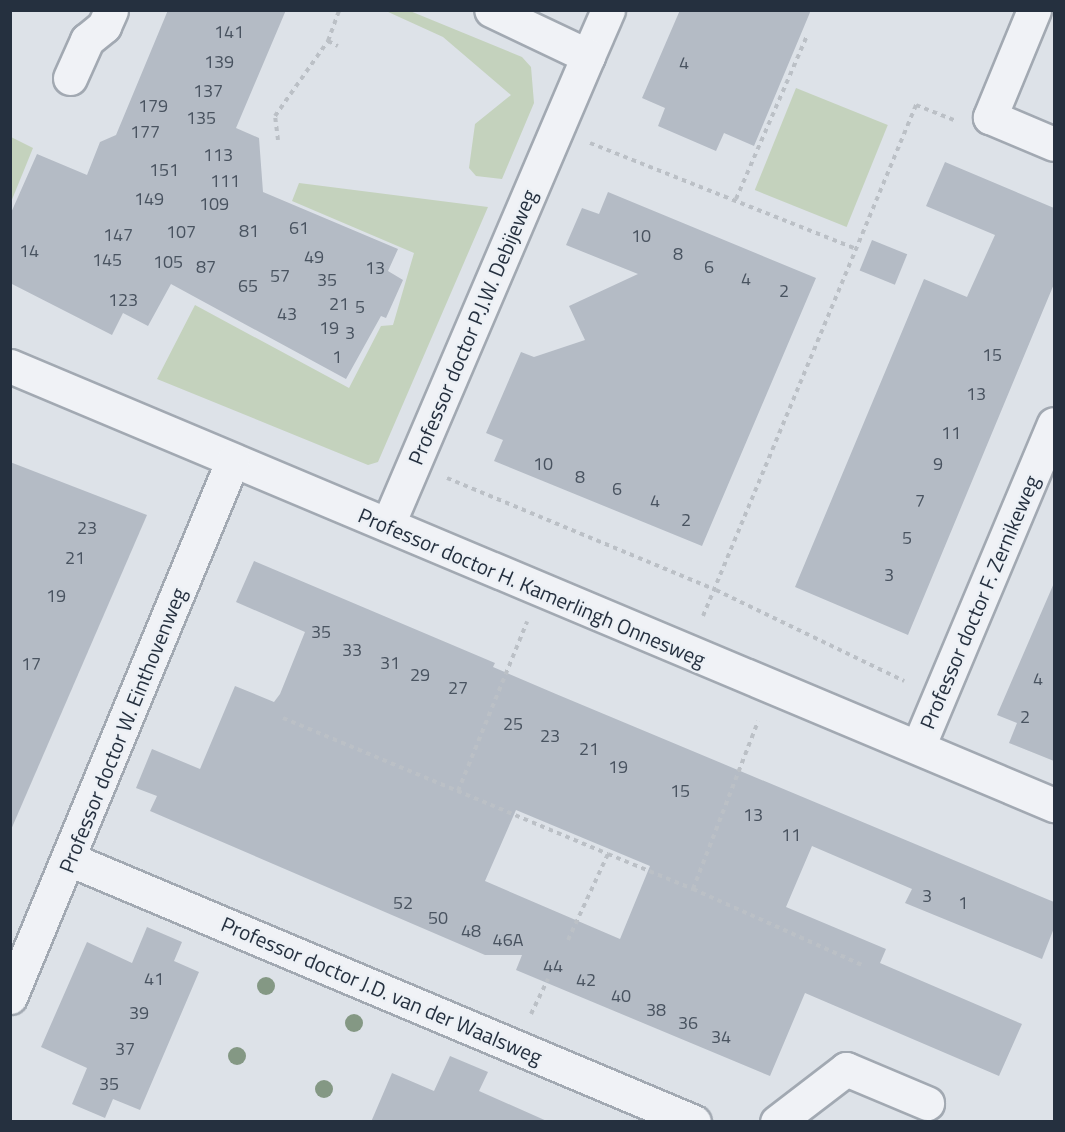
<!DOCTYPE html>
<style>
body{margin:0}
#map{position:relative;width:1065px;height:1132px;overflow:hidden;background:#dde2e8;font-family:"Titillium Web",sans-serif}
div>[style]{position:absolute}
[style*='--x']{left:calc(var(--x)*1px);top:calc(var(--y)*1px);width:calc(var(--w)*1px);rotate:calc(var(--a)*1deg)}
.green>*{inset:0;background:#c4d2bd;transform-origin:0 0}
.building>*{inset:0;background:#b4bbc5;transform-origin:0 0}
.path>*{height:4px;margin-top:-2px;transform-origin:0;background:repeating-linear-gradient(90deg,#bbc0c6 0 4.5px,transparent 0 9px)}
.roads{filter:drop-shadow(2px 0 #a2a9b2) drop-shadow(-2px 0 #a2a9b2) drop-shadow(0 2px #a2a9b2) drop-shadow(0 -2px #a2a9b2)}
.minor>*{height:33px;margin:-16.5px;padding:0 16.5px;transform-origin:16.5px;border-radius:16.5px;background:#f0f2f6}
.trees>*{width:18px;height:18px;margin:-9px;border-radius:50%;background:#849884}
span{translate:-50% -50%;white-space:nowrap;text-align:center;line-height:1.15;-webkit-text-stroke:4.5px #ecf0f5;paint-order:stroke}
.number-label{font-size:18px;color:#495360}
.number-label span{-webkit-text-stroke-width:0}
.street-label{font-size:21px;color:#25303f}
.frame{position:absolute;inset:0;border:12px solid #25303f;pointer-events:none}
</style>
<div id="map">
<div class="green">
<i style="clip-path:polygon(386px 11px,410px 11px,522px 57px,531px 67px,534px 103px,502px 179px,476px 176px,469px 168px,475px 124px,511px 95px,443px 37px)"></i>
<i style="left:796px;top:88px;width:99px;height:110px;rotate:22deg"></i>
<i style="clip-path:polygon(11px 137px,33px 148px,11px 202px)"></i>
<i style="clip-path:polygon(299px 183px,488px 207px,378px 462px,368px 465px,157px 379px,195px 305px,349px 388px,381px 326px,393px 325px,414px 253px,292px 201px)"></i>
</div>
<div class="building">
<i style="clip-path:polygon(168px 10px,286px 10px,236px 128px,259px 138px,263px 192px,398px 249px,388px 271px,403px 280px,386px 318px,381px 316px,346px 379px,171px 284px,148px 326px,123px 313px,112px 335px,10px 283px,10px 215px,37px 154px,87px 175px,100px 142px,116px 135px)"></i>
<i style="clip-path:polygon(680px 10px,811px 10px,754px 146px,724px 133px,716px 151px,658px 126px,665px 108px,642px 98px)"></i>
<i style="clip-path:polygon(945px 162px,1054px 208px,1054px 284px,908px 635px,795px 587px,924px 279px,967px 297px,995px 235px,926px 206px)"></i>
<i style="clip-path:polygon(608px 192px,816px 278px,702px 546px,494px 461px,503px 440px,486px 433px,521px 352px,534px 357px,585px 340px,569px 306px,638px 274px,566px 245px,582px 208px,599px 214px)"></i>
<i style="left:872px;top:240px;width:38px;height:33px;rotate:22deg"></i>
<i style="clip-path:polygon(10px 462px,147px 515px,10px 832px)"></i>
<i style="clip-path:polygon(evenodd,254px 561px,495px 663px,493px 667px,556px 694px,1054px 902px,1054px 928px,1042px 959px,905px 903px,912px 889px,812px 846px,786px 907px,886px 949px,880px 963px,1022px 1024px,999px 1076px,805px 993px,770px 1076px,516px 970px,522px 955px,485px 955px,150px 811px,157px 796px,136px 788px,152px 749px,200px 769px,235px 686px,274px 702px,280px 694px,305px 632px,236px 602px,254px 561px,516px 810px,650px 866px,620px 939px,485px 881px,516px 810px)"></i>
<i style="clip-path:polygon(1054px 583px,1054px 761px,1009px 743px,1017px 723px,997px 715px)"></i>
<i style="clip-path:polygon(147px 927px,182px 942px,174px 961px,199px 972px,140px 1110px,113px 1099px,105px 1118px,72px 1104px,87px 1068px,41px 1047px,87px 942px,132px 963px)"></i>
<i style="clip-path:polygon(450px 1056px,488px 1072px,479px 1091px,549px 1122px,371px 1122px,392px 1073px,434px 1091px)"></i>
</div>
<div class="path">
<i style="--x:328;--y:41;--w:11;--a:27"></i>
<i style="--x:278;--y:140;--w:24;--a:-97"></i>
<i style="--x:275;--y:116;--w:92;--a:-54.8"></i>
<i style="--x:328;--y:41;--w:33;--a:-70"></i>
<i style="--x:590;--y:143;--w:287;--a:21.7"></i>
<i style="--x:736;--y:199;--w:176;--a:-66.5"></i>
<i style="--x:447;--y:478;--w:291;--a:22.6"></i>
<i style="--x:716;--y:590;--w:209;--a:25.8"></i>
<i style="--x:703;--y:616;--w:554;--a:-67.37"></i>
<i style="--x:916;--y:105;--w:41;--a:21.5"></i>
<i style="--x:283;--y:718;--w:352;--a:22.7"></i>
<i style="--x:458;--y:791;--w:183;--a:-67.8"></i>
<i style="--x:693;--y:889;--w:188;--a:24.2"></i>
<i style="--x:568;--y:940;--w:95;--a:-65.1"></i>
<i style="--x:608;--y:854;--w:92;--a:22.4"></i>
<i style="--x:693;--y:889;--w:180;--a:-68.8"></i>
<i style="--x:531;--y:1014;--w:39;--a:-64"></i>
</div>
<div class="roads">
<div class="minor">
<i style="--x:1034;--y:10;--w:116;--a:112.4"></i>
<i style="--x:990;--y:117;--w:69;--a:22.9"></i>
<i style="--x:588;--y:56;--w:50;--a:-66.5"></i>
<i style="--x:70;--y:78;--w:42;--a:-65.9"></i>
<i style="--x:87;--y:40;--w:22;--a:-39"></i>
<i style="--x:104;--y:26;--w:17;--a:-66"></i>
<i style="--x:10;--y:366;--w:1133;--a:22.81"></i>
<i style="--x:388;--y:524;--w:509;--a:-66.86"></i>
<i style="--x:588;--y:56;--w:107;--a:-154.6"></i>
<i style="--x:918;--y:747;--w:350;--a:-67.2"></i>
<i style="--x:69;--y:859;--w:678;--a:22.82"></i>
<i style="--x:10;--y:997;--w:579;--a:-67.46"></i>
<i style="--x:777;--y:1122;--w:87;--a:-37.5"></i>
<i style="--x:846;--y:1069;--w:88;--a:22.8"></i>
</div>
</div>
<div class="trees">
<i style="left:266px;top:986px"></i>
<i style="left:354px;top:1023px"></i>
<i style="left:237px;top:1056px"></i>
<i style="left:324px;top:1089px"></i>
</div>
<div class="number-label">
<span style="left:229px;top:32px">141</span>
<span style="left:219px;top:62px">139</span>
<span style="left:684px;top:63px">4</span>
<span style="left:208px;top:91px">137</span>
<span style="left:153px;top:106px">179</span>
<span style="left:201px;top:118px">135</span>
<span style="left:145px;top:132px">177</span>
<span style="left:218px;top:155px">113</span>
<span style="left:164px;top:170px">151</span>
<span style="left:225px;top:181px">111</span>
<span style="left:149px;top:199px">149</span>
<span style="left:214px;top:204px">109</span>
<span style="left:299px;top:228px">61</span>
<span style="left:249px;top:231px">81</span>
<span style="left:181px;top:232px">107</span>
<span style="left:118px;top:235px">147</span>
<span style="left:641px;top:236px">10</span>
<span style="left:29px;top:251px">14</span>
<span style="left:678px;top:254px">8</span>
<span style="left:314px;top:257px">49</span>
<span style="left:107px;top:260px">145</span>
<span style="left:168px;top:262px">105</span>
<span style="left:206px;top:267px">87</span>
<span style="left:709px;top:267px">6</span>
<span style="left:375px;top:268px">13</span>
<span style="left:280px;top:276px">57</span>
<span style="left:746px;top:279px">4</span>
<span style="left:327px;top:280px">35</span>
<span style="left:248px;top:286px">65</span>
<span style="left:784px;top:291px">2</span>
<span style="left:123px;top:300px">123</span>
<span style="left:339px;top:304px">21</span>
<span style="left:360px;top:307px">5</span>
<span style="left:287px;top:314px">43</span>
<span style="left:329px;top:328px">19</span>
<span style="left:350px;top:333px">3</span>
<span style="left:992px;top:355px">15</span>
<span style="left:337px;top:357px">1</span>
<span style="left:976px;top:394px">13</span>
<span style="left:951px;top:433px">11</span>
<span style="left:543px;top:464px">10</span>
<span style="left:938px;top:464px">9</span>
<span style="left:580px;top:477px">8</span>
<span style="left:617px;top:489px">6</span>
<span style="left:655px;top:501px">4</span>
<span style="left:920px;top:501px">7</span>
<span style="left:686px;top:520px">2</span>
<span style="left:87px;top:528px">23</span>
<span style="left:907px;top:538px">5</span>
<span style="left:75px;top:558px">21</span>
<span style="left:889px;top:575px">3</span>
<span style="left:56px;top:596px">19</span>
<span style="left:321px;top:632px">35</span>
<span style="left:352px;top:650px">33</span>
<span style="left:390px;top:663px">31</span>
<span style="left:31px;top:664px">17</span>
<span style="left:420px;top:675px">29</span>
<span style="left:1038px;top:679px">4</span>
<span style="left:458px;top:688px">27</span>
<span style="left:1025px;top:717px">2</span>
<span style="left:513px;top:724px">25</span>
<span style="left:550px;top:736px">23</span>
<span style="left:589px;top:749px">21</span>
<span style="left:618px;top:767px">19</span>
<span style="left:680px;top:791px">15</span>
<span style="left:753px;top:815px">13</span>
<span style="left:791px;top:835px">11</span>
<span style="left:927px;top:896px">3</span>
<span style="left:403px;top:903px">52</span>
<span style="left:963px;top:903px">1</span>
<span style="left:438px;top:918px">50</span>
<span style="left:471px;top:931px">48</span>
<span style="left:508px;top:940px">46A</span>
<span style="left:553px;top:966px">44</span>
<span style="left:154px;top:979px">41</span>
<span style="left:586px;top:980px">42</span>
<span style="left:621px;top:996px">40</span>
<span style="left:656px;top:1010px">38</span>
<span style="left:139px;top:1013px">39</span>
<span style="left:688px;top:1023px">36</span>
<span style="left:721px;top:1037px">34</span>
<span style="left:125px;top:1049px">37</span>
<span style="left:109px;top:1084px">35</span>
</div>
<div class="street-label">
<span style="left:472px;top:327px;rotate:-67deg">Professor doctor P.J.W. Debijeweg</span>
<span style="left:532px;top:587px;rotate:23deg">Professor doctor H. Kamerlingh Onnesweg</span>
<span style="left:979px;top:602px;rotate:-67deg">Professor doctor F. Zernikeweg</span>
<span style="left:122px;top:730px;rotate:-68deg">Professor doctor W. Einthovenweg</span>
<span style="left:382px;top:990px;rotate:23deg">Professor doctor J.D. van der Waalsweg</span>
</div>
<div class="frame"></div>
</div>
